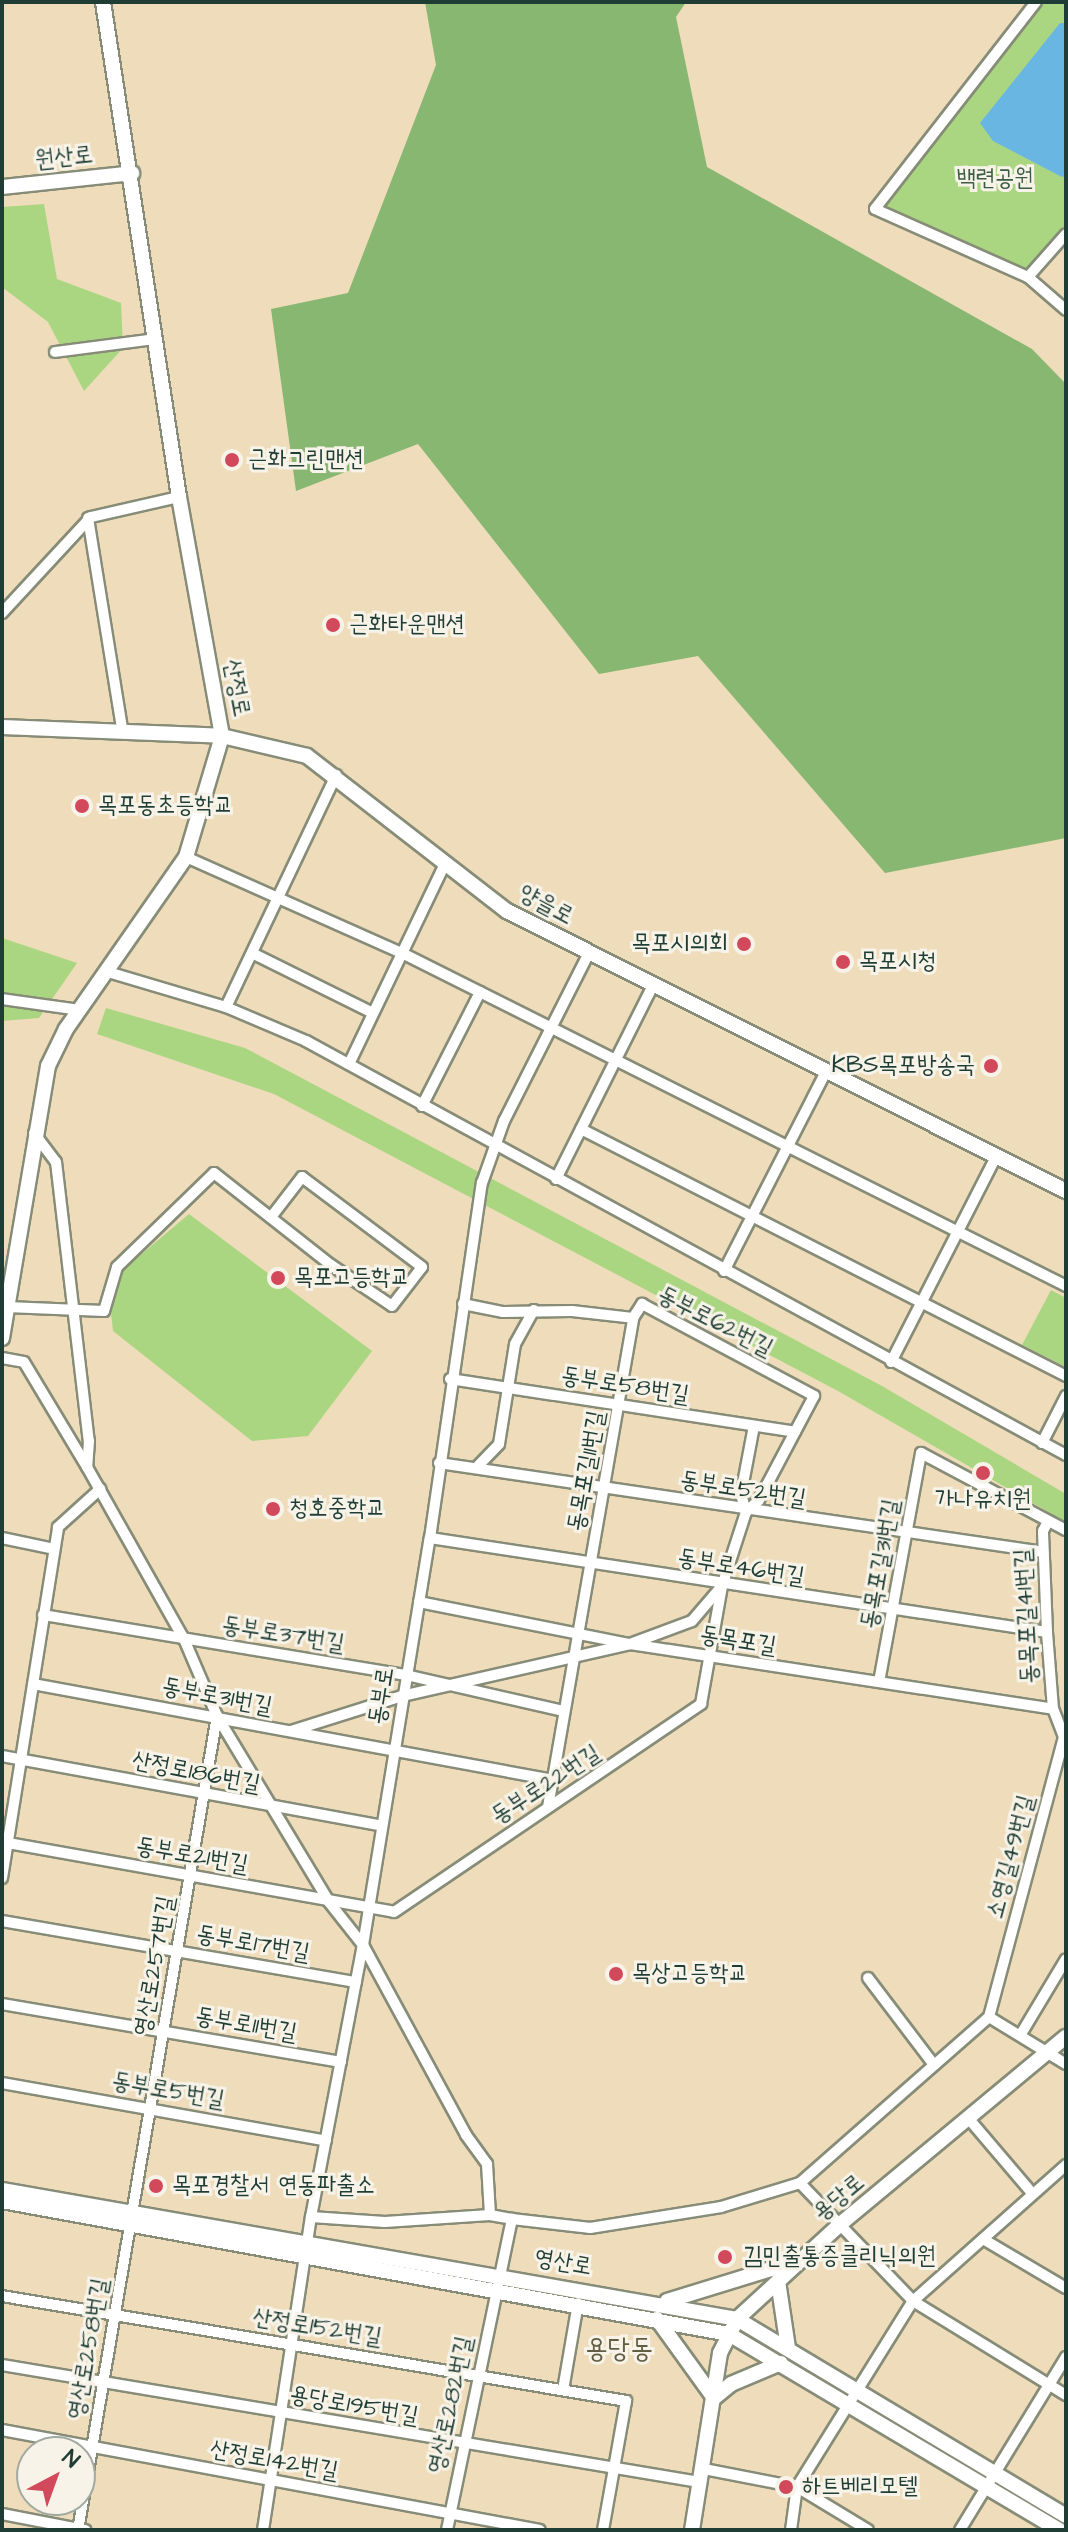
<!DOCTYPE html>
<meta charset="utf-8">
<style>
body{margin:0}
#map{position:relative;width:1068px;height:2532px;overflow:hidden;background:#eedcba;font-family:"Architects Daughter","Poor Story",sans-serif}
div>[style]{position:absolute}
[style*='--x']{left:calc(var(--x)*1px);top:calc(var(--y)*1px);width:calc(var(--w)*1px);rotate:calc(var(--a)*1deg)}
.green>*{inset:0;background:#aad682}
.forest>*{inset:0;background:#87b770}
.water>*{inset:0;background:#69b6e3}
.roads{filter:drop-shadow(2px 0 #868c77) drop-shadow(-2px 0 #868c77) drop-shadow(0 2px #868c77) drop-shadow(0 -2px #868c77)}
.street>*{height:10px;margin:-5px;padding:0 5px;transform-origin:5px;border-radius:5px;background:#fff}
.secondary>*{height:14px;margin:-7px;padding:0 7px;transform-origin:7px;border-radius:7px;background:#fff}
.dots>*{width:22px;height:22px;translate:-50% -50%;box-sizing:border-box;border:4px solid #f7f3e8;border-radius:50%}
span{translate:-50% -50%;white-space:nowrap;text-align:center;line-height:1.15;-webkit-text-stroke:6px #f7f3e8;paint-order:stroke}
.street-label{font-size:24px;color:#1f3d34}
.park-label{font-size:24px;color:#3b5c44}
.poi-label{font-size:24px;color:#1f3d34}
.left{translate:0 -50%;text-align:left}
.right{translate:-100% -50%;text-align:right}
.quarter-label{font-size:28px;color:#625e43}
.frame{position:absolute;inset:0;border:4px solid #1f3d34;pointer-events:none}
.north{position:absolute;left:16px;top:2436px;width:80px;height:80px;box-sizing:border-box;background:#f7f3e8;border:2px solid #a1aaa0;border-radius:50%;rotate:41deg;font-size:22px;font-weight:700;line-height:32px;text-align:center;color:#1f3d34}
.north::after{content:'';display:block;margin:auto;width:28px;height:36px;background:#d1495b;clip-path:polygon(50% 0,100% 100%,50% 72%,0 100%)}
</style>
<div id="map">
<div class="green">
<i style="clip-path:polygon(1044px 2px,1066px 2px,1066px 225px,1022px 274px,884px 206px)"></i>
<i style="clip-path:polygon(44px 204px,57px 279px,121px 303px,123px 348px,84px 391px,48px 322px,2px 287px,2px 207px)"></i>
<i style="clip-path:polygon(2px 938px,77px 963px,39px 1018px,2px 1021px)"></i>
<i style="clip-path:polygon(106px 1008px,245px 1048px,882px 1386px,1066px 1494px,1066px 1522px,838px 1391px,274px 1094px,97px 1034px)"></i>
<i style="clip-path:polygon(189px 1214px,372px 1351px,308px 1436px,252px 1441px,113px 1331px,110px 1303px,118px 1274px)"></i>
<i style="clip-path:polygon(1051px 1290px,1066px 1298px,1066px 1367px,1022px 1345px)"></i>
</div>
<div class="forest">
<i style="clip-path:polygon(425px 2px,686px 2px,676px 17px,707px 167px,1032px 349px,1066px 384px,1066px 838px,885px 873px,698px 656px,599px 674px,418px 444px,296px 491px,271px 309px,348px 293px,436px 65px)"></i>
</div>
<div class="water">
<i style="clip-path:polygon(1060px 23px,1066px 23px,1066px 176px,1062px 177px,993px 141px,980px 123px)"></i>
</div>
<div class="roads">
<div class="street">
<i style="--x:1036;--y:2;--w:262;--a:127.9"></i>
<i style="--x:875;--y:209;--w:167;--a:24"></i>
<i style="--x:1028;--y:277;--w:50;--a:41"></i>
<i style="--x:1028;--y:277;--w:57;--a:-48.5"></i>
<i style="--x:55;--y:352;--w:101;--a:-7.4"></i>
<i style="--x:88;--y:518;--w:218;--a:80.8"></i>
<i style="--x:2;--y:613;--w:131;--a:-47.2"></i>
<i style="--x:91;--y:517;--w:90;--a:-12.8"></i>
<i style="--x:186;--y:857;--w:236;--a:24"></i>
<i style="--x:402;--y:953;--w:743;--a:26.63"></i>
<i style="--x:252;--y:953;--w:135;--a:26.4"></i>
<i style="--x:108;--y:972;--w:123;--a:16.5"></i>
<i style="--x:226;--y:1007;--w:87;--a:23"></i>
<i style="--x:306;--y:1041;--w:865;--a:28.58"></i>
<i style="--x:2;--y:999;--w:79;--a:8"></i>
<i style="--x:226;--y:1007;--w:257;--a:-64.6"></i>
<i style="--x:349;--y:1064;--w:222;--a:-64.4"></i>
<i style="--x:422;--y:1106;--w:128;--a:-63"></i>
<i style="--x:581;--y:1129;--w:544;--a:26.99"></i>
<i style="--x:34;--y:1133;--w:36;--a:53"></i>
<i style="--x:56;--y:1162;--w:281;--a:83.3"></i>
<i style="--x:89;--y:1441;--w:26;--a:94"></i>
<i style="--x:87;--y:1467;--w:197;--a:60.6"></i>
<i style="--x:184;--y:1639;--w:84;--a:66.8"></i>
<i style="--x:217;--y:1716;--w:217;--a:58.9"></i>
<i style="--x:329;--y:1902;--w:55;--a:51.7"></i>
<i style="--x:363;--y:1945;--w:216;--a:61.5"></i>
<i style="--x:466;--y:2135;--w:36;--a:54"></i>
<i style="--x:487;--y:2164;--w:51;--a:86.6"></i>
<i style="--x:556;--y:1179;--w:217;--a:-63.4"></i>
<i style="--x:724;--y:1271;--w:224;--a:-62.9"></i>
<i style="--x:463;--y:1304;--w:41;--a:11.3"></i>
<i style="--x:503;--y:1312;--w:69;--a:-0.8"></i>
<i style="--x:572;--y:1311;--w:61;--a:6.5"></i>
<i style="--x:7;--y:1307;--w:97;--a:2.4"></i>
<i style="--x:104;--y:1311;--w:46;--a:-73.5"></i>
<i style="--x:117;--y:1267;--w:135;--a:-44.1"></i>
<i style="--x:214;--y:1173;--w:149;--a:38.2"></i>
<i style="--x:331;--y:1265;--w:73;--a:33.9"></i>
<i style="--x:392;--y:1306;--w:49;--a:-52.4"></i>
<i style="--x:422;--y:1267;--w:150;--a:-143.1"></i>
<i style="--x:302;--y:1177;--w:49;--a:127.6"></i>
<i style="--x:2;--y:1358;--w:22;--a:10"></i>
<i style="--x:24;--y:1362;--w:122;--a:59"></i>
<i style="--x:891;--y:1362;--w:230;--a:-62.9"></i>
<i style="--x:450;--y:1379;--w:349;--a:8.7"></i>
<i style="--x:1042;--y:1443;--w:53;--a:-62.9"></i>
<i style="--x:439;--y:1463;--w:611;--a:8.38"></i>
<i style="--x:476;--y:1468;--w:33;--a:-46"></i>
<i style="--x:499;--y:1444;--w:101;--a:-80.9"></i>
<i style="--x:515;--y:1344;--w:39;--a:-61"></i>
<i style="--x:2;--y:1538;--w:53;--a:11.9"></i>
<i style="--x:430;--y:1538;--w:624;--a:8.66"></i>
<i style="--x:419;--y:1602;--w:215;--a:11.3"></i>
<i style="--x:630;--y:1644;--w:428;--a:8.7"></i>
<i style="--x:43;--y:1615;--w:368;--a:9.4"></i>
<i style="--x:406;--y:1675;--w:161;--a:12.9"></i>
<i style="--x:879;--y:1682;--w:233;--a:-79.6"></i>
<i style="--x:921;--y:1453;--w:164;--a:28"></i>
<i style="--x:33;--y:1684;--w:529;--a:10.46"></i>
<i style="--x:291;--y:1731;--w:116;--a:-17.5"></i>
<i style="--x:402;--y:1696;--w:234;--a:-12.8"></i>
<i style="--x:630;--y:1644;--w:66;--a:-20.4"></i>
<i style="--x:692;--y:1621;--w:46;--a:-49.4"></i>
<i style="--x:2;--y:1756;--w:386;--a:10.4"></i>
<i style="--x:548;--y:1807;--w:496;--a:-80.1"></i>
<i style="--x:633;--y:1318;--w:17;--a:-57"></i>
<i style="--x:642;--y:1304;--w:195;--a:28.1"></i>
<i style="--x:814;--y:1396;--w:118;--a:117.9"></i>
<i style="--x:759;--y:1500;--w:18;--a:137"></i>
<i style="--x:8;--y:1843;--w:392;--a:10.1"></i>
<i style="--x:394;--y:1912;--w:371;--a:-34.1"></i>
<i style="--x:701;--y:1704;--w:120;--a:-79.9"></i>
<i style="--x:722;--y:1586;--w:78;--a:-72"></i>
<i style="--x:746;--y:1512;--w:19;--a:-106"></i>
<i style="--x:741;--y:1494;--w:69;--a:-79.2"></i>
<i style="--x:2;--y:1878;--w:355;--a:-80.9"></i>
<i style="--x:58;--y:1527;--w:57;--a:-42.1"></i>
<i style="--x:2;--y:1921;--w:359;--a:9.8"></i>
<i style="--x:868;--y:1978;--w:109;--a:52.8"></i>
<i style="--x:2;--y:2004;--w:344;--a:9.7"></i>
<i style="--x:989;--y:2017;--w:290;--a:-75"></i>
<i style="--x:1064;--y:1737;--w:30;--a:-111"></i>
<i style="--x:1053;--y:1709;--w:77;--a:-94.5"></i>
<i style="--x:1047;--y:1632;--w:101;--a:-92.3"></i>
<i style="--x:1043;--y:1531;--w:11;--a:-63"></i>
<i style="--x:989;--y:2017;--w:90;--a:31.4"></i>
<i style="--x:1021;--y:2034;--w:87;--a:-59"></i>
<i style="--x:2;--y:2083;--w:329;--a:10.1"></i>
<i style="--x:969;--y:2119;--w:97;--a:49.6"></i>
<i style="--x:800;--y:2183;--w:163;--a:46.2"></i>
<i style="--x:913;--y:2301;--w:180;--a:31.6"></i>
<i style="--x:311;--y:2217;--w:74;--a:3.9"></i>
<i style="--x:385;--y:2222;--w:105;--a:-3.8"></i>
<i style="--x:490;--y:2215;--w:22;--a:10"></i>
<i style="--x:983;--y:2239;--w:96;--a:30.6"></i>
<i style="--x:2;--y:2296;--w:633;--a:9.55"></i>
<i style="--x:626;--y:2401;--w:131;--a:100.1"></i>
<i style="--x:2;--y:2365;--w:707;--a:9.53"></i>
<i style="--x:563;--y:2390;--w:88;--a:-80.2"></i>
<i style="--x:2;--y:2430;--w:547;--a:10.53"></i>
<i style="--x:704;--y:2469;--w:95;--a:11"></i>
<i style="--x:797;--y:2487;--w:83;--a:31.2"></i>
<i style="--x:2;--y:2514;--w:85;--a:10.9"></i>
<i style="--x:78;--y:2530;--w:826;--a:-80.31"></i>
<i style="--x:263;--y:2530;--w:317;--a:-81.3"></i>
<i style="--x:311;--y:2217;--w:277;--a:-79.2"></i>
<i style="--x:363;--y:1945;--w:412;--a:-80.7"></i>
<i style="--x:430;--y:1538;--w:359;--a:-81.7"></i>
<i style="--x:482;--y:1183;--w:66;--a:-70.5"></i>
<i style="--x:504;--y:1121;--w:188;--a:-63.2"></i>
<i style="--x:447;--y:2530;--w:318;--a:-78.2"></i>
<i style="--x:512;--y:2219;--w:79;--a:6.6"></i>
<i style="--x:590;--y:2228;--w:133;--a:-9.1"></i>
<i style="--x:721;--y:2207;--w:83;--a:-16.9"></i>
<i style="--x:800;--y:2183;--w:252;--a:-41.3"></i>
<i style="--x:791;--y:2530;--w:43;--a:-82.1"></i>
<i style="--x:797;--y:2487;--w:219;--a:-58.1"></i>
<i style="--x:913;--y:2301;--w:205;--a:-41.6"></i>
<i style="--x:960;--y:2530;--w:203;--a:-58.5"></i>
</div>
<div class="secondary">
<i style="--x:2;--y:187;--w:131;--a:-6.1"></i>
<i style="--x:2;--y:727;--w:220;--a:2.3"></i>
<i style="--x:222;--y:736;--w:87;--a:13.2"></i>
<i style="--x:307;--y:756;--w:253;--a:37.8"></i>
<i style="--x:507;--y:911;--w:625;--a:26.61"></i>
<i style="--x:2;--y:1338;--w:276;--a:-80.4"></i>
<i style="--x:48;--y:1066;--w:41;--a:-64.1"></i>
<i style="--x:66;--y:1029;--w:210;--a:-55.1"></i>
<i style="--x:186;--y:857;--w:126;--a:-73.4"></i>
<i style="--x:222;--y:736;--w:243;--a:-100.2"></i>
<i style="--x:179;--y:497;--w:501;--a:-98.73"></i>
<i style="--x:2;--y:2190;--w:746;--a:9.95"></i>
<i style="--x:737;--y:2319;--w:383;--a:30.9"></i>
<i style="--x:2;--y:2201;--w:739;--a:10.37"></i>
<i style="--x:729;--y:2334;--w:384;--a:30.7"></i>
<i style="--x:778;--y:2281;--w:68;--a:81.5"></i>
<i style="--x:667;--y:2301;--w:136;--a:-17.1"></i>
<i style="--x:657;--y:2319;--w:97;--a:54.2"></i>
<i style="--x:714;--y:2398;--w:22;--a:-39"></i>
<i style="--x:731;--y:2384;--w:54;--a:-22.8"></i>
<i style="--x:692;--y:2530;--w:179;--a:-81"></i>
<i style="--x:720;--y:2353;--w:38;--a:-63"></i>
<i style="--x:737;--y:2319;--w:137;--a:-42.6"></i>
<i style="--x:838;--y:2226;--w:296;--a:-39.7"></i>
</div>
</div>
<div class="dots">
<i style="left:232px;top:460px;background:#d1495b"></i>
<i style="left:333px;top:625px;background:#d1495b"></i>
<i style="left:82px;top:806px;background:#d1495b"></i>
<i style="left:744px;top:944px;background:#d1495b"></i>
<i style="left:843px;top:962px;background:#d1495b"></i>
<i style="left:991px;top:1066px;background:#d1495b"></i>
<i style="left:278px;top:1278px;background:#d1495b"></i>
<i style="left:983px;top:1473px;background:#d1495b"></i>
<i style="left:273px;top:1509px;background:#d1495b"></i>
<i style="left:616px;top:1974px;background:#d1495b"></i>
<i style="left:156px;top:2186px;background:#d1495b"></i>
<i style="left:725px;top:2257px;background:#d1495b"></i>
<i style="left:786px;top:2487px;background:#d1495b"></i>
</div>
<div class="street-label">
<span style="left:64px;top:158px;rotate:-6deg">원산로</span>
<span style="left:236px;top:688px;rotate:79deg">산정로</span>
<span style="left:546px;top:905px;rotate:28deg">양을로</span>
<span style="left:715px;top:1322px;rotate:27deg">동부로62번길</span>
<span style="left:625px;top:1386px;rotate:9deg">동부로58번길</span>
<span style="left:587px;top:1471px;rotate:-80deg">동목포길11번길</span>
<span style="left:743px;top:1490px;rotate:9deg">동부로52번길</span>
<span style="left:881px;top:1564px;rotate:-80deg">동목포길31번길</span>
<span style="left:741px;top:1568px;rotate:9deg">동부로46번길</span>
<span style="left:1027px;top:1616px;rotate:-93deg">동목포길41번길</span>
<span style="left:283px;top:1635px;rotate:9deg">동부로37번길</span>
<span style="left:738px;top:1641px;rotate:9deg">동목포길</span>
<span style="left:382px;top:1696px;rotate:-81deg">동부로</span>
<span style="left:217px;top:1697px;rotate:11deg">동부로31번길</span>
<span style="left:196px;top:1773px;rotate:11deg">산정로186번길</span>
<span style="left:546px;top:1785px;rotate:-33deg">동부로22번길</span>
<span style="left:192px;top:1856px;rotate:10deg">동부로21번길</span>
<span style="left:1011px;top:1857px;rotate:-75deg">소영길49번길</span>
<span style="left:253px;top:1944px;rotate:10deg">동부로17번길</span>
<span style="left:155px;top:1966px;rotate:-80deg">영산로257번길</span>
<span style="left:246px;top:2025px;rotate:10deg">동부로11번길</span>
<span style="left:168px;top:2091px;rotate:10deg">동부로5번길</span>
<span style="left:839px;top:2198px;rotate:-40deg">용당로</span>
<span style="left:563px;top:2263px;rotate:10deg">영산로</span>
<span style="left:317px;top:2328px;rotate:9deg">산정로152번길</span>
<span style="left:89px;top:2349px;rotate:-80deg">영산로258번길</span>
<span style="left:451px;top:2405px;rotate:-78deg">영산로282번길</span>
<span style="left:354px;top:2406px;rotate:10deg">용당로195번길</span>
<span style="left:274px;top:2461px;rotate:10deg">산정로142번길</span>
</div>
<div class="park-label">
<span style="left:995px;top:179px">백련공원</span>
</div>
<div class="poi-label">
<span class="left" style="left:248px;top:460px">근화그린맨션</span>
<span class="left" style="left:349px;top:625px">근화타운맨션</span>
<span class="left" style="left:98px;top:806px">목포동초등학교</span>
<span class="right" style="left:728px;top:944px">목포시의회</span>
<span class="left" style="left:859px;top:962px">목포시청</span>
<span class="right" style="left:975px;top:1066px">KBS목포방송국</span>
<span class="left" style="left:294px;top:1278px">목포고등학교</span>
<span style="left:983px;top:1500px">가나유치원</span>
<span class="left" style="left:289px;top:1509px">청호중학교</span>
<span class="left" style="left:632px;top:1974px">목상고등학교</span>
<span class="left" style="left:172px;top:2186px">목포경찰서 연동파출소</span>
<span class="left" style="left:743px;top:2257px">김민출통증클리닉의원</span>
<span class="left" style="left:802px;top:2487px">하트베리모텔</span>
</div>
<div class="quarter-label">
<span style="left:619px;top:2349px">용당동</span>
</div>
<div class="frame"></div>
<div class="north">N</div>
</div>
